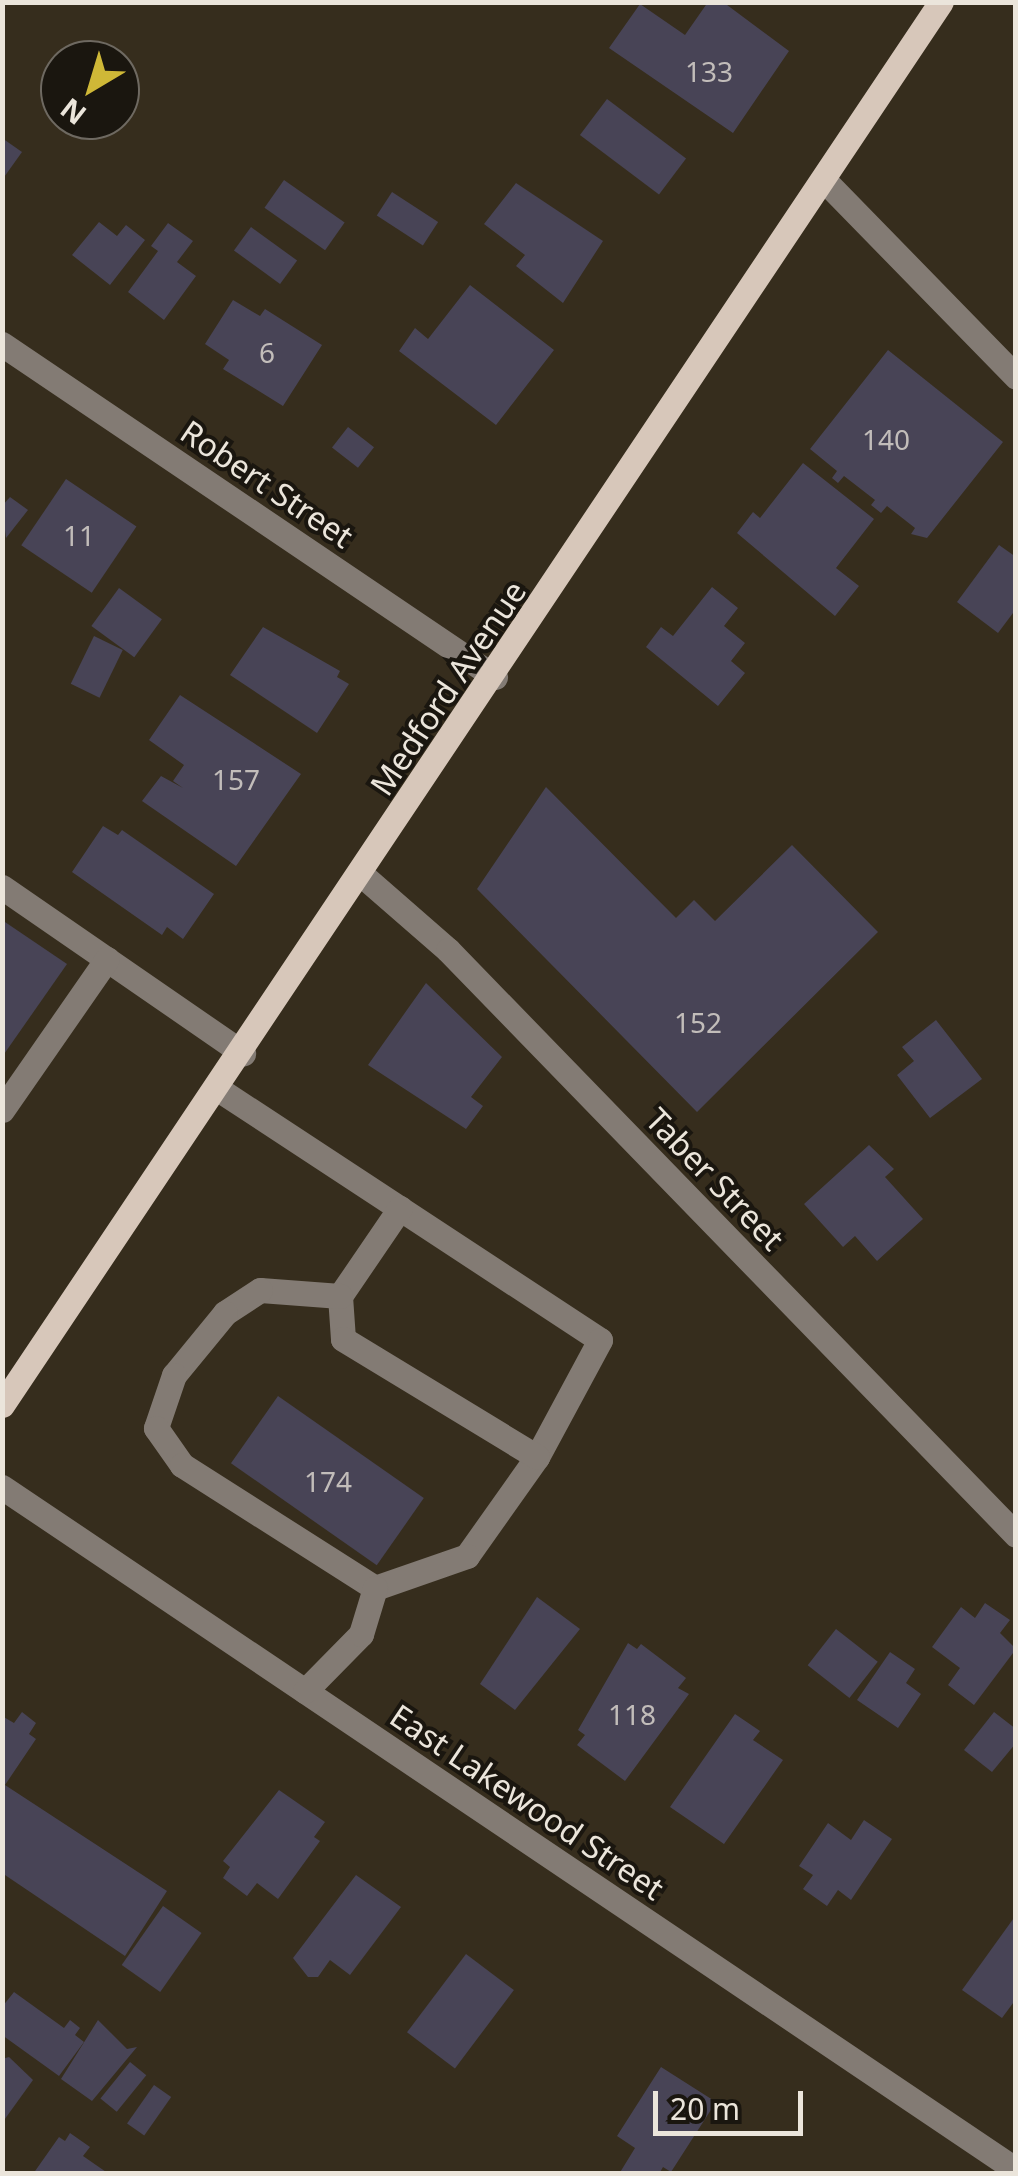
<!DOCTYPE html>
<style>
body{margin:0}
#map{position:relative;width:1018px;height:2176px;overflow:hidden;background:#362d1d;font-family:"Noto Sans",sans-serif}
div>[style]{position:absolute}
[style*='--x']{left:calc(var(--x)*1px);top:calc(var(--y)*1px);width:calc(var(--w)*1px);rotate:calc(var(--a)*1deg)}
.building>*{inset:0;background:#484456;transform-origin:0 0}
.minor>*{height:25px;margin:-12.5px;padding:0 12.5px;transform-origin:12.5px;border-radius:12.5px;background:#837b74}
.major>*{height:25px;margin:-12.5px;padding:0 12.5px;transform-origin:12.5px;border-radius:12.5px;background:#d7c7ba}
span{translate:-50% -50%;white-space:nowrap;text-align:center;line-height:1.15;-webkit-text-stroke:8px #1a160f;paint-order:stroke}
.number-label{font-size:28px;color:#c2bdba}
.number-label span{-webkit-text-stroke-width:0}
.street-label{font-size:32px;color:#ebe5db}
.frame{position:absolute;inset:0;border:5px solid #ebe5db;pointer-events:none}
.north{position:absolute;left:40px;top:40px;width:100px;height:100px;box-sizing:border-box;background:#1a160f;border:2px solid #6e6961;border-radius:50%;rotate:218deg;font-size:28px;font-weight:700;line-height:40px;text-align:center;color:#ebe5db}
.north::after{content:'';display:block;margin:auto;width:35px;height:45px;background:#cfb837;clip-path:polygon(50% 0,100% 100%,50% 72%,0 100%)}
.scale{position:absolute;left:653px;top:2091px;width:150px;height:45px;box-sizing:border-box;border:5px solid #ebe5db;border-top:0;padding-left:12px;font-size:30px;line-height:35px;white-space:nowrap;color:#ebe5db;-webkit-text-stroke:8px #1a160f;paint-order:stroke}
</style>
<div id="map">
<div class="building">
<i style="clip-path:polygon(708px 2px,723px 2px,789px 51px,733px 133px,609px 48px,640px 4px,685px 35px)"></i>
<i style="left:607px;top:99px;width:99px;height:45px;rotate:37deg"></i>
<i style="clip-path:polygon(2px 138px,22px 152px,2px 180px)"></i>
<i style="left:284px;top:180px;width:74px;height:34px;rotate:35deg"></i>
<i style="clip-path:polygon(516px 183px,603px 241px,563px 303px,516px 266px,525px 255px,484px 224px)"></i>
<i style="left:392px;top:192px;width:55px;height:28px;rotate:33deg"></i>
<i style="clip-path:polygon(99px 222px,117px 236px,126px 225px,145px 240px,110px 285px,72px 255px)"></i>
<i style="clip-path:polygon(168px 223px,193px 241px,177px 262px,196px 276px,164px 320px,128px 292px,158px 251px,151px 246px)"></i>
<i style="left:251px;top:227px;width:57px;height:29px;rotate:36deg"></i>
<i style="clip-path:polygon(470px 285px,554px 350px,496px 425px,399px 351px,415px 328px,428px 339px)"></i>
<i style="clip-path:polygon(233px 300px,260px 316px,265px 309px,322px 345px,283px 406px,223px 369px,229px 360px,205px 344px)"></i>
<i style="clip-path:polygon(888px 350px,1003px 442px,927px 538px,911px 534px,915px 528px,887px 506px,881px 513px,871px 505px,875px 500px,844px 476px,838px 483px,832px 478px,837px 471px,810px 449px)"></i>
<i style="left:348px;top:427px;width:33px;height:26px;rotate:38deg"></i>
<i style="clip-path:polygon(803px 463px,874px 519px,836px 568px,859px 586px,835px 616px,737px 533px,753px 512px,760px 518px)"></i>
<i style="left:66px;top:479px;width:85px;height:80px;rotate:34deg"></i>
<i style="clip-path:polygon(10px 497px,28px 510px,6px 538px,2px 506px)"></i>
<i style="clip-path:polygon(999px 545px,1016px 557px,1016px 609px,998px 633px,957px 602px)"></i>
<i style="clip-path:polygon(712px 587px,738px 608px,724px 626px,745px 643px,731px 661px,745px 673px,718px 706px,646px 647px,661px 627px,673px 636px)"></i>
<i style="left:119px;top:588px;width:53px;height:47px;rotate:36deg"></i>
<i style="clip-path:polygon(263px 627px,340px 671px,337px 677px,349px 684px,317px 733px,230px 675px)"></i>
<i style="left:94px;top:636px;width:32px;height:53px;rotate:26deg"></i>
<i style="clip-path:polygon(180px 695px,301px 774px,236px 866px,142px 801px,161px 776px,183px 788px,173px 781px,184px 765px,149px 740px)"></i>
<i style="clip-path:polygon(546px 787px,676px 918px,694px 900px,715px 921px,792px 845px,878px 932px,697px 1112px,477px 889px)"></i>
<i style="clip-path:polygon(103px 826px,118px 835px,122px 830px,214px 894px,183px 939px,167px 927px,162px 935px,72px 872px)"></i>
<i style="clip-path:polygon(2px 920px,67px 964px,2px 1057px)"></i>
<i style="clip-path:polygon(426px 983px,502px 1057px,471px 1097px,483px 1106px,466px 1129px,368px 1065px)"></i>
<i style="clip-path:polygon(936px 1020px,982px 1079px,930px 1118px,897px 1075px,914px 1061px,902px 1047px)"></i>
<i style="clip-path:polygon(869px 1145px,894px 1169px,885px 1177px,923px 1219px,877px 1261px,855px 1236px,843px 1247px,804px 1204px)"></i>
<i style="left:278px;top:1396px;width:178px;height:82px;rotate:35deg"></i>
<i style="clip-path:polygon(537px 1597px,580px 1629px,515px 1710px,480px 1684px)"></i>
<i style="clip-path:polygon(985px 1603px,1010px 1620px,1000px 1633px,1016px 1649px,974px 1705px,948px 1685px,960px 1668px,932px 1647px,961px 1607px,975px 1618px)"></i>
<i style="left:836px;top:1629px;width:53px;height:46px;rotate:38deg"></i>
<i style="clip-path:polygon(628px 1643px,637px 1649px,641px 1644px,686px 1678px,678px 1688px,689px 1694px,625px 1781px,577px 1745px,585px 1735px,578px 1730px)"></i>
<i style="clip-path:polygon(890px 1652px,915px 1669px,906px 1683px,921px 1694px,898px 1728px,857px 1700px)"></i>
<i style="clip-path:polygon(22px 1712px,36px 1723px,29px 1734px,36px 1739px,5px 1785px,167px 1891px,125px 1956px,2px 1873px,2px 1716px,14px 1723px)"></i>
<i style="clip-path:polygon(994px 1712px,1016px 1729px,1016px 1743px,992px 1772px,964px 1750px)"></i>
<i style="clip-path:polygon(735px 1714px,760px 1731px,753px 1740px,783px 1760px,724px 1844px,670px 1807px)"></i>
<i style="clip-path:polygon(279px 1790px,325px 1822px,314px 1837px,320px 1841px,278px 1899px,257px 1883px,247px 1896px,223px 1878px,230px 1867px,223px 1861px)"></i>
<i style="clip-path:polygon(864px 1820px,892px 1839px,851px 1900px,838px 1890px,827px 1906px,803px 1889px,813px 1875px,799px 1866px,828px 1823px,851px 1840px)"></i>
<i style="clip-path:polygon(356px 1875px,401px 1907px,350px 1975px,330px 1960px,318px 1977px,308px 1977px,293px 1958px)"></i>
<i style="left:163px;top:1906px;width:47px;height:72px;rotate:35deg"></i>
<i style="clip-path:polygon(1016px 1915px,1016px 1999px,1002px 2018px,962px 1990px)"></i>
<i style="left:466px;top:1954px;width:60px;height:98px;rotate:37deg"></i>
<i style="clip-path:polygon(14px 1992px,64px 2028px,70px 2020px,80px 2028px,75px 2035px,84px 2042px,59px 2076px,2px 2035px,2px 2007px)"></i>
<i style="clip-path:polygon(98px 2020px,127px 2049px,137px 2047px,92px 2101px,61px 2079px)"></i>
<i style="clip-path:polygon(9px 2057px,33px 2080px,2px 2123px,2px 2059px)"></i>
<i style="left:130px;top:2062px;width:21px;height:47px;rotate:39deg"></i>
<i style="clip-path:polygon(661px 2067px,716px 2102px,671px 2172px,663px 2167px,659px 2174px,619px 2174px,635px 2148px,617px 2136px)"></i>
<i style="left:154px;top:2085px;width:21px;height:47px;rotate:35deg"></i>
<i style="clip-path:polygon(70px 2133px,90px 2147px,83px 2156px,109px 2174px,33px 2174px,59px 2137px,65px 2141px)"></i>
</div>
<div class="minor">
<i style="--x:824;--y:180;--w:275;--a:45.7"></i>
<i style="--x:2;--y:344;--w:595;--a:34.04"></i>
<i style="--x:362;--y:875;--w:114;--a:41.1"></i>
<i style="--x:448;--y:950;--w:815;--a:45.84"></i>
<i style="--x:2;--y:887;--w:293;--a:34.6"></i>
<i style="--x:218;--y:1089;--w:457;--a:33.3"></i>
<i style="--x:600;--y:1340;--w:133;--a:118.3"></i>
<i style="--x:537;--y:1457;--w:121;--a:125.3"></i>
<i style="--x:467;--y:1556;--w:97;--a:160.8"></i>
<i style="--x:2;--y:1110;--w:184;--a:-55.2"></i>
<i style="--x:400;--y:1208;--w:107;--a:124.3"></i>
<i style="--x:340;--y:1296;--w:43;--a:86"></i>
<i style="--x:343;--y:1339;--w:227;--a:31.3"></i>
<i style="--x:340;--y:1296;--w:80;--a:-175.7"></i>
<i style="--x:260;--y:1290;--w:42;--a:146.7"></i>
<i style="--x:225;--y:1313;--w:80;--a:129.4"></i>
<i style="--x:174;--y:1375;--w:56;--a:108.8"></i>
<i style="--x:156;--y:1428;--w:45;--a:54.9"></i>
<i style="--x:182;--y:1465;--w:229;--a:32.5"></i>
<i style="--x:2;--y:1487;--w:1223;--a:33.96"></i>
<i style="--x:305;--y:1691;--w:80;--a:-45.5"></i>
<i style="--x:361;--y:1634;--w:48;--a:-73.1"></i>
</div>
<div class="major">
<i style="--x:2;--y:1405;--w:1688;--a:-56.21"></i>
</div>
<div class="number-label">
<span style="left:709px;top:71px">133</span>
<span style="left:267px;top:352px">6</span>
<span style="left:886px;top:439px">140</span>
<span style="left:79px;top:535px">11</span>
<span style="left:236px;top:779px">157</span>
<span style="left:698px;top:1022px">152</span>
<span style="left:328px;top:1481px">174</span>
<span style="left:632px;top:1714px">118</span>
</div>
<div class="street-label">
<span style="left:267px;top:484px;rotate:34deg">Robert Street</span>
<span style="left:448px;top:688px;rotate:-56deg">Medford Avenue</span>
<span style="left:715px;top:1179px;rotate:46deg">Taber Street</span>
<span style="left:527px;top:1802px;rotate:34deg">East Lakewood Street</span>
</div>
<div class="frame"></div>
<div class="north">N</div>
<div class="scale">20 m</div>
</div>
